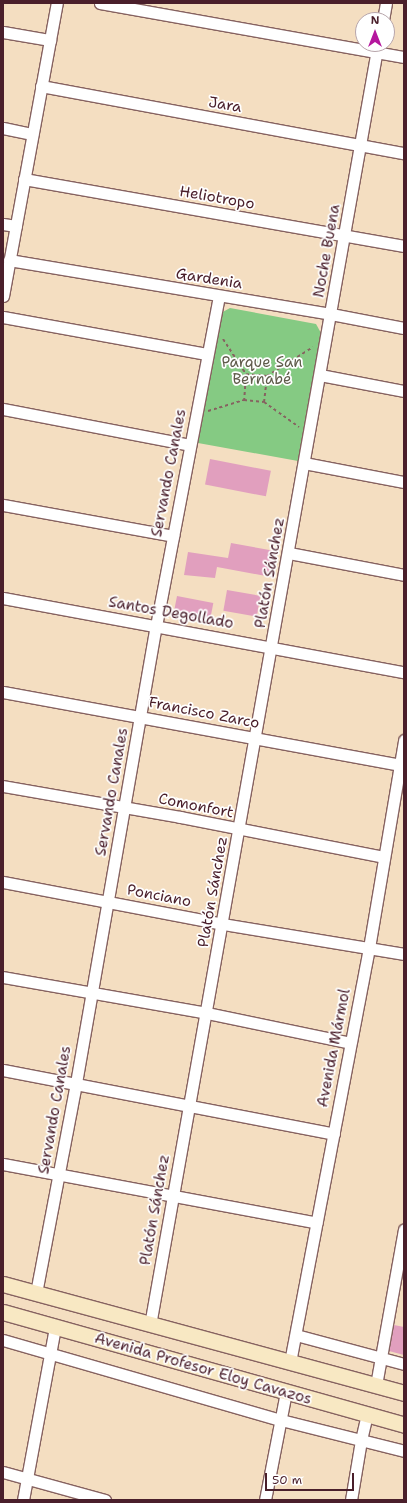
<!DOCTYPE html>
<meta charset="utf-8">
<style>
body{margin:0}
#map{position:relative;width:407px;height:1503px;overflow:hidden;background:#f4dec1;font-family:"Shantell Sans",sans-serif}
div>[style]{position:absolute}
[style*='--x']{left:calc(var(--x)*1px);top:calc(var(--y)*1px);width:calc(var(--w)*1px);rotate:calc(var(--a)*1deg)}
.green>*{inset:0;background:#85ca83}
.building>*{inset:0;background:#e19fbe;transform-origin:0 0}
.path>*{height:2px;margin-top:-1px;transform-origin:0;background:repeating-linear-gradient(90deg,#866260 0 3px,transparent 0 6px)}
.roads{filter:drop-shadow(1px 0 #866260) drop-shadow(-1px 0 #866260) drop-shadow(0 1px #866260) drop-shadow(0 -1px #866260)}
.minor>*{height:11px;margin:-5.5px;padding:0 5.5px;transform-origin:5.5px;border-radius:5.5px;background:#fff}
.secondary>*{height:15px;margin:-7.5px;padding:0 7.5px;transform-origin:7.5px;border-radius:7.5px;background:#f8e8c3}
span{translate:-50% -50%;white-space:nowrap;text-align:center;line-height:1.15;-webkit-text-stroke:3.5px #fff;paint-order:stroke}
.street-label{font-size:15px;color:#4a1f2b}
.park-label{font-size:15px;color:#5f5b4a}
.frame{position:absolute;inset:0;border:4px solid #4a1f2b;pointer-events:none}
.north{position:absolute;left:355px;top:12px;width:40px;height:40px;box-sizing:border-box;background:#fff;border:1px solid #b7a5aa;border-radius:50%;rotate:0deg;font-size:11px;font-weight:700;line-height:16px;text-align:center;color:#4a1f2b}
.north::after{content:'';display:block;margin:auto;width:14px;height:18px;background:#b5179e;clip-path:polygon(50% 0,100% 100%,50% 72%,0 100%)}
.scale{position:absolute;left:265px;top:1473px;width:89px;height:18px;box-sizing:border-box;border:2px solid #4a1f2b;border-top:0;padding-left:5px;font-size:12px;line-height:14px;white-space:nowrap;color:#4a1f2b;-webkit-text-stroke:3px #fff;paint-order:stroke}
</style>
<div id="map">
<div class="green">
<i style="clip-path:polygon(230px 308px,316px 324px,321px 333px,298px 461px,198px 443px,221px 313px)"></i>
</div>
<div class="building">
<i style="left:210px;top:459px;width:62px;height:26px;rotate:11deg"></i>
<i style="clip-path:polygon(231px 543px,275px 551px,271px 577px,217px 567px,215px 578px,184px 575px,188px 552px,228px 558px)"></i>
<i style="left:227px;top:590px;width:34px;height:21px;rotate:10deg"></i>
<i style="left:177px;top:596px;width:37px;height:20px;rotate:11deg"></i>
<i style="clip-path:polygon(394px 1325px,404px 1327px,404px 1355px,389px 1351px)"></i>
</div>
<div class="path">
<i style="--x:223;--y:339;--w:42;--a:56.7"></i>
<i style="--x:267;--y:376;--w:54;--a:-32.2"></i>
<i style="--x:264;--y:402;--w:43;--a:35.5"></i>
<i style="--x:208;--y:411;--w:38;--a:-17"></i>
<i style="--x:244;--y:400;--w:20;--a:6"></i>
<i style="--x:264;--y:402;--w:26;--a:-83"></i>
<i style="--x:267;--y:376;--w:21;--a:-175"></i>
<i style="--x:246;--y:374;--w:26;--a:94"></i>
</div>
<div class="roads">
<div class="minor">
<i style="--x:100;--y:3;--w:309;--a:10.1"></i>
<i style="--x:383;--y:20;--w:17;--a:-80"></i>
<i style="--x:3;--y:32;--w:48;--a:9.7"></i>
<i style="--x:41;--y:86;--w:369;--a:10.5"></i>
<i style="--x:3;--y:128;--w:30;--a:12"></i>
<i style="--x:24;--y:179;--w:386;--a:10"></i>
<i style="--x:3;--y:224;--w:13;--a:9"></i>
<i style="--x:9;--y:260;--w:326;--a:9.5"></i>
<i style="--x:331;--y:314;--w:74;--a:10.9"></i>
<i style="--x:3;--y:296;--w:298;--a:-79.6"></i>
<i style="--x:3;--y:317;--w:207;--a:10.3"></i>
<i style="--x:320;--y:375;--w:86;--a:10.8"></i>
<i style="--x:3;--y:409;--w:190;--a:10.9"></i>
<i style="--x:304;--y:463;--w:102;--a:10.8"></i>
<i style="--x:3;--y:505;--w:173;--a:10.3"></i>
<i style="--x:289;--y:553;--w:117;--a:10.8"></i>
<i style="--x:3;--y:598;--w:408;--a:10.5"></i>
<i style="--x:3;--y:692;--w:403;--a:10.4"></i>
<i style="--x:3;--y:786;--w:180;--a:9.9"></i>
<i style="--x:180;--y:817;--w:207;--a:11.1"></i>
<i style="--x:3;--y:882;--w:224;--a:10.8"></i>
<i style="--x:223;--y:924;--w:183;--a:9.4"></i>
<i style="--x:3;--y:977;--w:207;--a:10"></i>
<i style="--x:207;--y:1013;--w:146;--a:11.8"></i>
<i style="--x:3;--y:1070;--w:337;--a:10.9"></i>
<i style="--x:3;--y:1164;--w:319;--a:10.6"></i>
<i style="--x:36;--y:1293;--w:214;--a:-79.2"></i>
<i style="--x:76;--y:1083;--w:464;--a:-80.1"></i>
<i style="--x:156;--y:626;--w:336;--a:-79.2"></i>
<i style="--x:150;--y:1325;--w:1301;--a:-79.91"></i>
<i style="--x:296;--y:1335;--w:112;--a:15"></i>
<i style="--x:3;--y:1340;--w:289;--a:16.1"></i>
<i style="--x:281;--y:1420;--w:127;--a:14.1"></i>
<i style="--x:290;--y:1362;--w:421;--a:-79.2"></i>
<i style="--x:369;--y:948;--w:211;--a:-80.4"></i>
<i style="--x:376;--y:1385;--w:158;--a:-79.8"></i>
<i style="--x:3;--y:1472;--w:106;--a:15.4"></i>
<i style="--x:23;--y:1500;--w:176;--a:-79.5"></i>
<i style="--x:265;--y:1500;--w:110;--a:-79"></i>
<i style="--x:351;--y:1500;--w:61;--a:-80.5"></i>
<i style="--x:361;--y:1440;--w:26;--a:-77"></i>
</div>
<div class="secondary">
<i style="--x:3;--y:1284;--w:416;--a:15.2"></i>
<i style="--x:3;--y:1312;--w:417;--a:15.7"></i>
</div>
</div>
<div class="street-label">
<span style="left:225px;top:105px;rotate:10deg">Jara</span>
<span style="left:217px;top:198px;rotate:10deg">Heliotropo</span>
<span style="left:327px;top:251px;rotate:-80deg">Noche Buena</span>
<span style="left:209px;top:279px;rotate:9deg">Gardenia</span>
<span style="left:169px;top:473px;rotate:-79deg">Servando Canales</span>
<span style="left:270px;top:573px;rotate:-80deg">Platón Sánchez</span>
<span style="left:171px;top:613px;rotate:10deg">Santos Degollado</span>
<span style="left:204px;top:713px;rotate:11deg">Francisco Zarco</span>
<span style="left:112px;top:792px;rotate:-80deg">Servando Canales</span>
<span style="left:196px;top:806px;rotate:11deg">Comonfort</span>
<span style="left:213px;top:892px;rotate:-80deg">Platón Sánchez</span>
<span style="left:159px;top:896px;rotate:11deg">Ponciano</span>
<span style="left:334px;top:1048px;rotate:-79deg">Avenida Mármol</span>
<span style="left:55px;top:1110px;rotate:-80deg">Servando Canales</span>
<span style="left:155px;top:1210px;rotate:-80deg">Platón Sánchez</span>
<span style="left:203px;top:1369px;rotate:16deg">Avenida Profesor Eloy Cavazos</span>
</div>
<div class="park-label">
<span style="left:262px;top:371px">Parque San<br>Bernabé</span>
</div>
<div class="frame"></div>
<div class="north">N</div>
<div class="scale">50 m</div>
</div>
